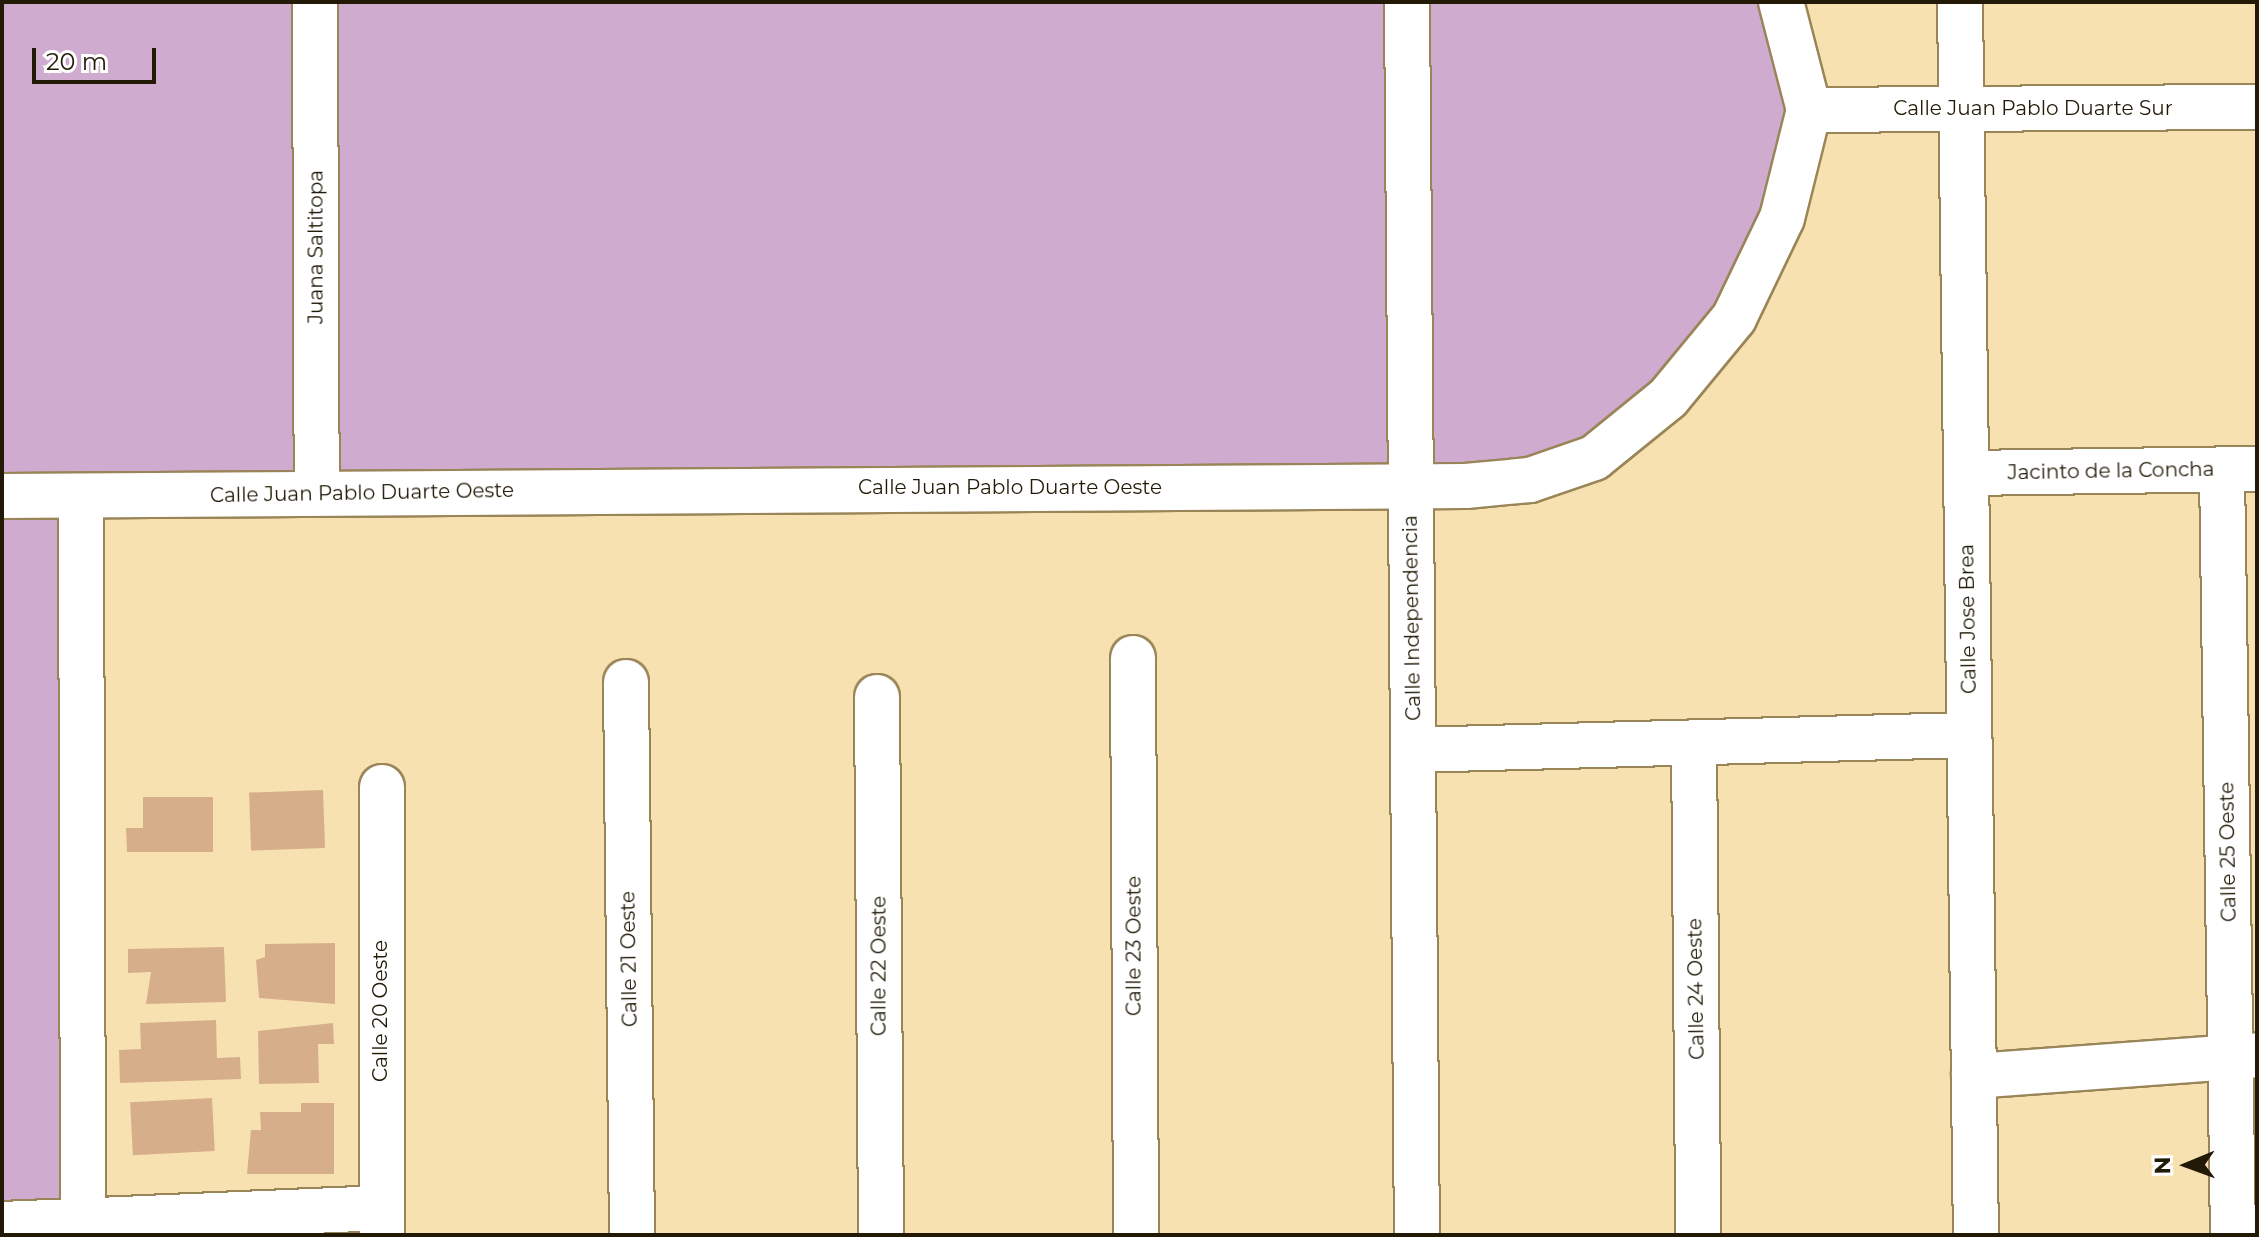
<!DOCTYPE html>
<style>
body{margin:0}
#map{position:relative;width:2259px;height:1237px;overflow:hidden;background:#f8e1b1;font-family:Montserrat,sans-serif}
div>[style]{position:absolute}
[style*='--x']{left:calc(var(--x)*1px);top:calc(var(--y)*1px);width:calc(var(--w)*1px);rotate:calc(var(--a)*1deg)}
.green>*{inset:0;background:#cfabd0}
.building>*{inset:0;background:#d6af8a;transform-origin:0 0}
.roads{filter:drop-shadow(2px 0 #9a8558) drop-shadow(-2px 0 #9a8558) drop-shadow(0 2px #9a8558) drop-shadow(0 -2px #9a8558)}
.minor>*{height:44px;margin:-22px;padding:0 22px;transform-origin:22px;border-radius:22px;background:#fff}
span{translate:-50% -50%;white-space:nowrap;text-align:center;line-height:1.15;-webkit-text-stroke:8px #fff;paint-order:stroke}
.street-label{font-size:20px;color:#221a07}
.frame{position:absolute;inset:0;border:4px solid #221a07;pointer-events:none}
.north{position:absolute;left:2147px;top:1125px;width:80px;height:80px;-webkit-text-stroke:6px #fff;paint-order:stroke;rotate:269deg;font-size:22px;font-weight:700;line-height:32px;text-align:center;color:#221a07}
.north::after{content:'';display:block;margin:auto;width:28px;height:36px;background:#221a07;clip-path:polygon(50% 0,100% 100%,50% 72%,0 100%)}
.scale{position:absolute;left:32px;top:48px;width:124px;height:36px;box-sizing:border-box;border:4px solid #221a07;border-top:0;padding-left:10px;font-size:24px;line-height:28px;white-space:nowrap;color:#221a07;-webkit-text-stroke:6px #fff;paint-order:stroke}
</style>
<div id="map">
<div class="green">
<i style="clip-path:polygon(2px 2px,1781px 2px,1791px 32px,1782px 218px,1668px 398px,1530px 480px,2px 493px)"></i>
<i style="clip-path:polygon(2px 497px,81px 497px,83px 1222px,382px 1208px,382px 1235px,2px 1235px)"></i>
</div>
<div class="building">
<i style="left:323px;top:790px;width:58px;height:74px;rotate:88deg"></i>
<i style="clip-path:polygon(143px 797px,213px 797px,213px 852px,127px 852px,126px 828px,143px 828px)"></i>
<i style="clip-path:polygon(335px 943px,335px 1004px,259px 998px,256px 960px,265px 957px,265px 944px)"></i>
<i style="clip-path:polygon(224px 947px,226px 1002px,146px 1004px,151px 972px,128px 973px,128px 949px)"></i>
<i style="clip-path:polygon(216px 1020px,217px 1058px,240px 1057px,241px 1079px,120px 1083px,119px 1050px,141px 1049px,140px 1023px)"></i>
<i style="clip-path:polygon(333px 1023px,334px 1044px,318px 1044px,319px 1083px,259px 1084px,258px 1031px)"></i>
<i style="left:212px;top:1098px;width:53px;height:82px;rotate:87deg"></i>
<i style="clip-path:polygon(301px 1103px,334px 1103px,334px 1174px,247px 1174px,251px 1130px,261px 1130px,260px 1112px,301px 1112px)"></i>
</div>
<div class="roads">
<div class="minor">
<i style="--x:315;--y:2;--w:490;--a:89.8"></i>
<i style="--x:1407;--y:2;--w:1233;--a:89.54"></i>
<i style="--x:1960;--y:2;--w:1233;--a:89.26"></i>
<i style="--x:1809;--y:110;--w:448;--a:-0.4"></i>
<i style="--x:2222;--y:470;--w:765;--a:89.18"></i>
<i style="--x:1966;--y:473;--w:291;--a:-0.8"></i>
<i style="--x:2;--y:496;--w:1464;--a:-0.39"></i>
<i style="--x:1466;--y:486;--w:64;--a:-5.4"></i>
<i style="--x:1530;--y:480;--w:68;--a:-19"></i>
<i style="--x:1594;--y:458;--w:95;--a:-39"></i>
<i style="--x:1668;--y:398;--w:104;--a:-50.5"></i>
<i style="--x:1734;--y:318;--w:111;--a:-64.4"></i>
<i style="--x:1782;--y:218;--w:111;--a:-76"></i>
<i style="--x:1809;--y:110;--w:112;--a:-104.5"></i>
<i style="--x:81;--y:497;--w:726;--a:89.84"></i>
<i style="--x:1133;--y:658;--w:577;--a:89.7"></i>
<i style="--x:626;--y:682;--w:553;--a:89.38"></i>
<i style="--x:877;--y:697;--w:538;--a:89.57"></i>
<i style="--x:1694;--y:742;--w:493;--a:89.5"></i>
<i style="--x:1413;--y:750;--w:556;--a:-1.55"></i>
<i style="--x:1974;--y:1076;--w:284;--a:-4.2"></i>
<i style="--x:2;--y:1224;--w:380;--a:-2.4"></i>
<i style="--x:382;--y:1235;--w:448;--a:-90"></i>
</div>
</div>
<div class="street-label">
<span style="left:2033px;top:108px">Calle Juan Pablo Duarte Sur</span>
<span style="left:316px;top:247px;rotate:-90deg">Juana Saltitopa</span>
<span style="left:2111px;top:471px;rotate:-1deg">Jacinto de la Concha</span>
<span style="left:1010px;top:487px">Calle Juan Pablo Duarte Oeste</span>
<span style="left:362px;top:493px;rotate:-1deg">Calle Juan Pablo Duarte Oeste</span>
<span style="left:1412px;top:618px;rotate:-91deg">Calle Independencia</span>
<span style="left:1968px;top:619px;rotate:-91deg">Calle Jose Brea</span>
<span style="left:2228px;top:852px;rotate:-91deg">Calle 25 Oeste</span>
<span style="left:1134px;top:946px;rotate:-90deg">Calle 23 Oeste</span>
<span style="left:629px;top:959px;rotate:-91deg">Calle 21 Oeste</span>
<span style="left:879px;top:966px;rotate:-90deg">Calle 22 Oeste</span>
<span style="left:1696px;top:989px;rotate:-91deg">Calle 24 Oeste</span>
<span style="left:380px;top:1011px;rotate:-90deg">Calle 20 Oeste</span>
</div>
<div class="frame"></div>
<div class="north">N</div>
<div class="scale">20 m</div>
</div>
